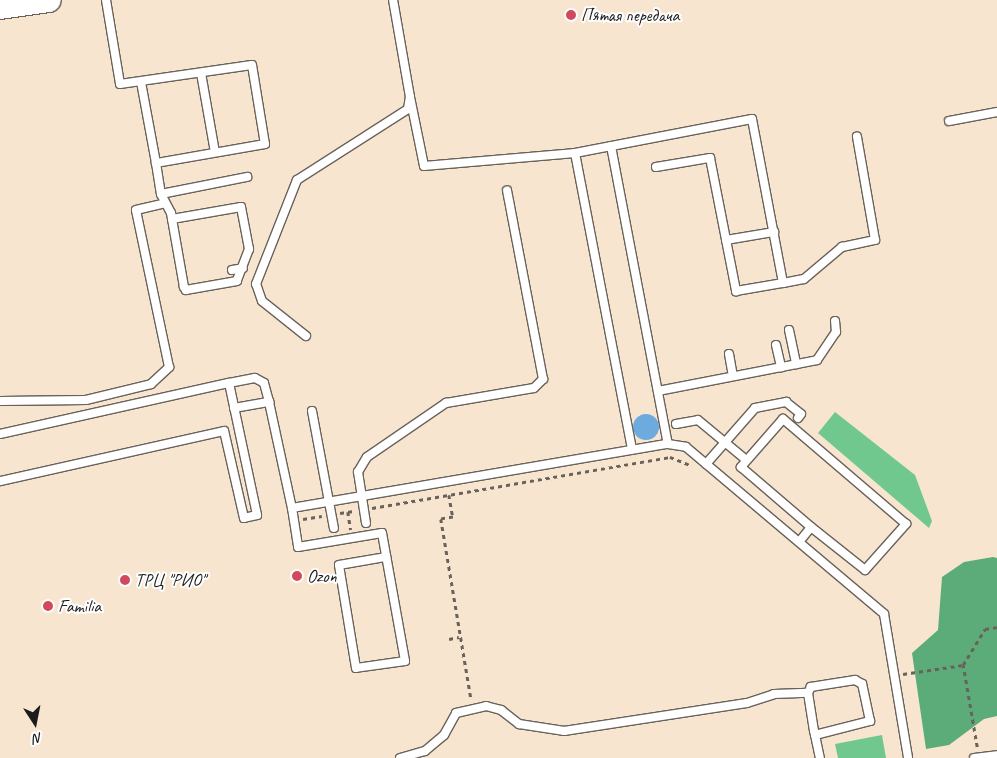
<!DOCTYPE html>
<meta charset="utf-8">
<style>
body{margin:0}
#map{position:relative;width:997px;height:758px;overflow:hidden;background:#f7e5d0;font-family:Caveat,sans-serif}
div>[style]{position:absolute}
[style*='--x']{left:calc(var(--x)*1px);top:calc(var(--y)*1px);width:calc(var(--w)*1px);rotate:calc(var(--a)*1deg)}
.green>*{inset:0;background:#71c88e}
.forest>*{inset:0;background:#5cac79}
.water>*{inset:0;background:#6dabdf}
.round{border-radius:50%}
.path>*{height:2.5px;margin-top:-1.25px;transform-origin:0;background:repeating-linear-gradient(90deg,#69625b 0 4px,transparent 0 8px)}
.roads{filter:drop-shadow(1px 0 #69625b) drop-shadow(-1px 0 #69625b) drop-shadow(0 1px #69625b) drop-shadow(0 -1px #69625b)}
.lane>*{height:8px;margin:-4px;padding:0 4px;transform-origin:4px;border-radius:4px;background:#fff}
.primary>*{height:24px;margin:-12px;padding:0 12px;transform-origin:12px;border-radius:12px;background:#fff}
.dots>*{width:14px;height:14px;translate:-50% -50%;box-sizing:border-box;border:2px solid #fff;border-radius:50%}
span{translate:-50% -50%;white-space:nowrap;text-align:center;line-height:1.15;-webkit-text-stroke:4px #fff;paint-order:stroke}
.poi-label{font-size:18px;color:#1c1c1c}
.left{translate:0 -50%;text-align:left}
.north{position:absolute;left:10px;top:698px;width:50px;height:50px;-webkit-text-stroke:4px #fff;paint-order:stroke;rotate:169deg;font-size:14px;font-weight:700;line-height:20px;text-align:center;color:#1c1c1c}
.north::after{content:'';display:block;margin:auto;width:18px;height:22px;background:#1c1c1c;clip-path:polygon(50% 0,100% 100%,50% 72%,0 100%)}
</style>
<div id="map">
<div class="green">
<i style="clip-path:polygon(835px 412px,915px 475px,932px 521px,929px 528px,818px 433px)"></i>
<i style="clip-path:polygon(882px 735px,886px 758px,838px 758px,835px 744px)"></i>
</div>
<div class="forest">
<i style="clip-path:polygon(993px 557px,997px 558px,997px 716px,984px 719px,949px 745px,926px 749px,912px 653px,938px 630px,942px 577px,964px 562px)"></i>
</div>
<div class="water">
<i class="round" style="left:633px;top:414px;width:26px;height:26px"></i>
</div>
<div class="path">
<i style="--x:449;--y:495;--w:22;--a:80"></i>
<i style="--x:453;--y:517;--w:12;--a:171"></i>
<i style="--x:441;--y:519;--w:182;--a:80.5"></i>
<i style="--x:372;--y:508;--w:302;--a:-9.7"></i>
<i style="--x:670;--y:457;--w:22;--a:22"></i>
<i style="--x:348;--y:512;--w:18;--a:81"></i>
<i style="--x:340;--y:513;--w:14;--a:-8"></i>
<i style="--x:303;--y:519;--w:19;--a:-9"></i>
<i style="--x:449;--y:639;--w:10;--a:-11"></i>
<i style="--x:903;--y:674;--w:61;--a:-8.5"></i>
<i style="--x:977;--y:747;--w:83;--a:-99.7"></i>
<i style="--x:963;--y:665;--w:42;--a:-58.6"></i>
<i style="--x:985;--y:629;--w:12;--a:-9"></i>
</div>
<div class="roads">
<div class="lane">
<i style="--x:106;--y:0;--w:85;--a:80.5"></i>
<i style="--x:120;--y:84;--w:133;--a:-8.2"></i>
<i style="--x:252;--y:65;--w:80;--a:80.7"></i>
<i style="--x:265;--y:144;--w:111;--a:170.1"></i>
<i style="--x:156;--y:163;--w:82;--a:-100.5"></i>
<i style="--x:201;--y:73;--w:80;--a:80"></i>
<i style="--x:410;--y:97;--w:70;--a:78.5"></i>
<i style="--x:424;--y:166;--w:152;--a:-4.9"></i>
<i style="--x:575;--y:153;--w:180;--a:-10.9"></i>
<i style="--x:752;--y:119;--w:167;--a:79.3"></i>
<i style="--x:783;--y:283;--w:21;--a:-11"></i>
<i style="--x:804;--y:279;--w:50;--a:-40.1"></i>
<i style="--x:842;--y:247;--w:34;--a:-12"></i>
<i style="--x:875;--y:240;--w:105;--a:-99.9"></i>
<i style="--x:949;--y:121;--w:49;--a:-10.6"></i>
<i style="--x:611;--y:146;--w:303;--a:79.2"></i>
<i style="--x:575;--y:153;--w:302;--a:79.1"></i>
<i style="--x:156;--y:163;--w:31;--a:81"></i>
<i style="--x:656;--y:167;--w:55;--a:-9.5"></i>
<i style="--x:710;--y:158;--w:136;--a:78.9"></i>
<i style="--x:736;--y:291;--w:48;--a:-9.7"></i>
<i style="--x:172;--y:219;--w:70;--a:-9.9"></i>
<i style="--x:241;--y:207;--w:43;--a:79.2"></i>
<i style="--x:249;--y:249;--w:34;--a:111"></i>
<i style="--x:237;--y:281;--w:52;--a:170"></i>
<i style="--x:186;--y:290;--w:4;--a:-124"></i>
<i style="--x:184;--y:287;--w:69;--a:-100"></i>
<i style="--x:172;--y:219;--w:6;--a:-99"></i>
<i style="--x:171;--y:213;--w:21;--a:-118"></i>
<i style="--x:161;--y:194;--w:88;--a:-11.2"></i>
<i style="--x:726;--y:240;--w:49;--a:-9.5"></i>
<i style="--x:232;--y:270;--w:11;--a:-10"></i>
<i style="--x:789;--y:330;--w:35;--a:78"></i>
<i style="--x:306;--y:336;--w:56;--a:-141.5"></i>
<i style="--x:262;--y:301;--w:18;--a:-109"></i>
<i style="--x:256;--y:284;--w:112;--a:-68.5"></i>
<i style="--x:297;--y:180;--w:132;--a:-32.6"></i>
<i style="--x:408;--y:109;--w:12;--a:-81"></i>
<i style="--x:410;--y:97;--w:98;--a:-99.9"></i>
<i style="--x:776;--y:345;--w:23;--a:77"></i>
<i style="--x:729;--y:354;--w:22;--a:80"></i>
<i style="--x:229;--y:383;--w:26;--a:-11"></i>
<i style="--x:255;--y:378;--w:10;--a:29"></i>
<i style="--x:264;--y:383;--w:20;--a:75"></i>
<i style="--x:658;--y:391;--w:162;--a:-11"></i>
<i style="--x:817;--y:360;--w:34;--a:-56"></i>
<i style="--x:836;--y:332;--w:11;--a:-95"></i>
<i style="--x:0;--y:401;--w:86;--a:-0.7"></i>
<i style="--x:86;--y:400;--w:67;--a:-13.8"></i>
<i style="--x:151;--y:384;--w:25;--a:-43"></i>
<i style="--x:169;--y:367;--w:160;--a:-101.9"></i>
<i style="--x:136;--y:210;--w:28;--a:-13"></i>
<i style="--x:234;--y:408;--w:36;--a:-10"></i>
<i style="--x:269;--y:402;--w:108;--a:77.8"></i>
<i style="--x:292;--y:508;--w:381;--a:-9.7"></i>
<i style="--x:668;--y:444;--w:18;--a:9"></i>
<i style="--x:686;--y:447;--w:259;--a:40.1"></i>
<i style="--x:884;--y:614;--w:146;--a:80.5"></i>
<i style="--x:312;--y:411;--w:119;--a:79.4"></i>
<i style="--x:676;--y:424;--w:22;--a:-10"></i>
<i style="--x:698;--y:420;--w:60;--a:39.6"></i>
<i style="--x:0;--y:434;--w:235;--a:-12.6"></i>
<i style="--x:229;--y:383;--w:135;--a:78"></i>
<i style="--x:257;--y:515;--w:13;--a:167"></i>
<i style="--x:244;--y:518;--w:89;--a:-102.9"></i>
<i style="--x:224;--y:431;--w:230;--a:167.4"></i>
<i style="--x:706;--y:464;--w:74;--a:-48.8"></i>
<i style="--x:755;--y:408;--w:32;--a:-11"></i>
<i style="--x:786;--y:402;--w:19;--a:39"></i>
<i style="--x:801;--y:414;--w:5;--a:127"></i>
<i style="--x:292;--y:508;--w:39;--a:81"></i>
<i style="--x:298;--y:547;--w:85;--a:-9.5"></i>
<i style="--x:382;--y:533;--w:130;--a:79.8"></i>
<i style="--x:405;--y:661;--w:49;--a:171.9"></i>
<i style="--x:356;--y:668;--w:104;--a:-99.4"></i>
<i style="--x:339;--y:565;--w:48;--a:-9.7"></i>
<i style="--x:366;--y:523;--w:52;--a:-98.9"></i>
<i style="--x:358;--y:472;--w:17;--a:-59"></i>
<i style="--x:367;--y:457;--w:96;--a:-34.4"></i>
<i style="--x:446;--y:403;--w:89;--a:-9.7"></i>
<i style="--x:534;--y:388;--w:13;--a:-45"></i>
<i style="--x:543;--y:379;--w:192;--a:-100.8"></i>
<i style="--x:799;--y:542;--w:19;--a:-51"></i>
<i style="--x:811;--y:527;--w:69;--a:38.5"></i>
<i style="--x:865;--y:570;--w:62;--a:-48.3"></i>
<i style="--x:906;--y:524;--w:162;--a:-139.5"></i>
<i style="--x:783;--y:419;--w:64;--a:131.2"></i>
<i style="--x:741;--y:467;--w:92;--a:40.6"></i>
<i style="--x:815;--y:735;--w:57;--a:-14.3"></i>
<i style="--x:870;--y:721;--w:38;--a:-102"></i>
<i style="--x:862;--y:684;--w:8;--a:-150"></i>
<i style="--x:855;--y:680;--w:45;--a:171"></i>
<i style="--x:811;--y:687;--w:7;--a:117"></i>
<i style="--x:808;--y:693;--w:38;--a:81"></i>
<i style="--x:814;--y:731;--w:4;--a:76"></i>
<i style="--x:815;--y:735;--w:24;--a:78"></i>
<i style="--x:400;--y:758;--w:26;--a:-16"></i>
<i style="--x:425;--y:751;--w:25;--a:-40"></i>
<i style="--x:444;--y:735;--w:25;--a:-61"></i>
<i style="--x:456;--y:713;--w:31;--a:-13"></i>
<i style="--x:486;--y:706;--w:16;--a:15"></i>
<i style="--x:501;--y:710;--w:23;--a:38"></i>
<i style="--x:519;--y:724;--w:46;--a:8.8"></i>
<i style="--x:564;--y:731;--w:185;--a:-8.7"></i>
<i style="--x:747;--y:703;--w:28;--a:-18"></i>
<i style="--x:774;--y:694;--w:34;--a:-2"></i>
<i style="--x:974;--y:758;--w:23;--a:-7"></i>
</div>
<div class="primary">
<i style="--x:0;--y:7;--w:49;--a:-8.1"></i>
</div>
</div>
<div class="dots">
<i style="left:571px;top:15px;background:#d1495b"></i>
<i style="left:297px;top:576px;background:#d1495b"></i>
<i style="left:125px;top:580px;background:#d1495b"></i>
<i style="left:48px;top:606px;background:#d1495b"></i>
</div>
<div class="poi-label">
<span class="left" style="left:581px;top:15px">Пятая передача</span>
<span class="left" style="left:307px;top:576px">Ozon</span>
<span class="left" style="left:135px;top:580px">ТРЦ "РИО"</span>
<span class="left" style="left:58px;top:606px">Familia</span>
</div>
<div class="north">N</div>
</div>
